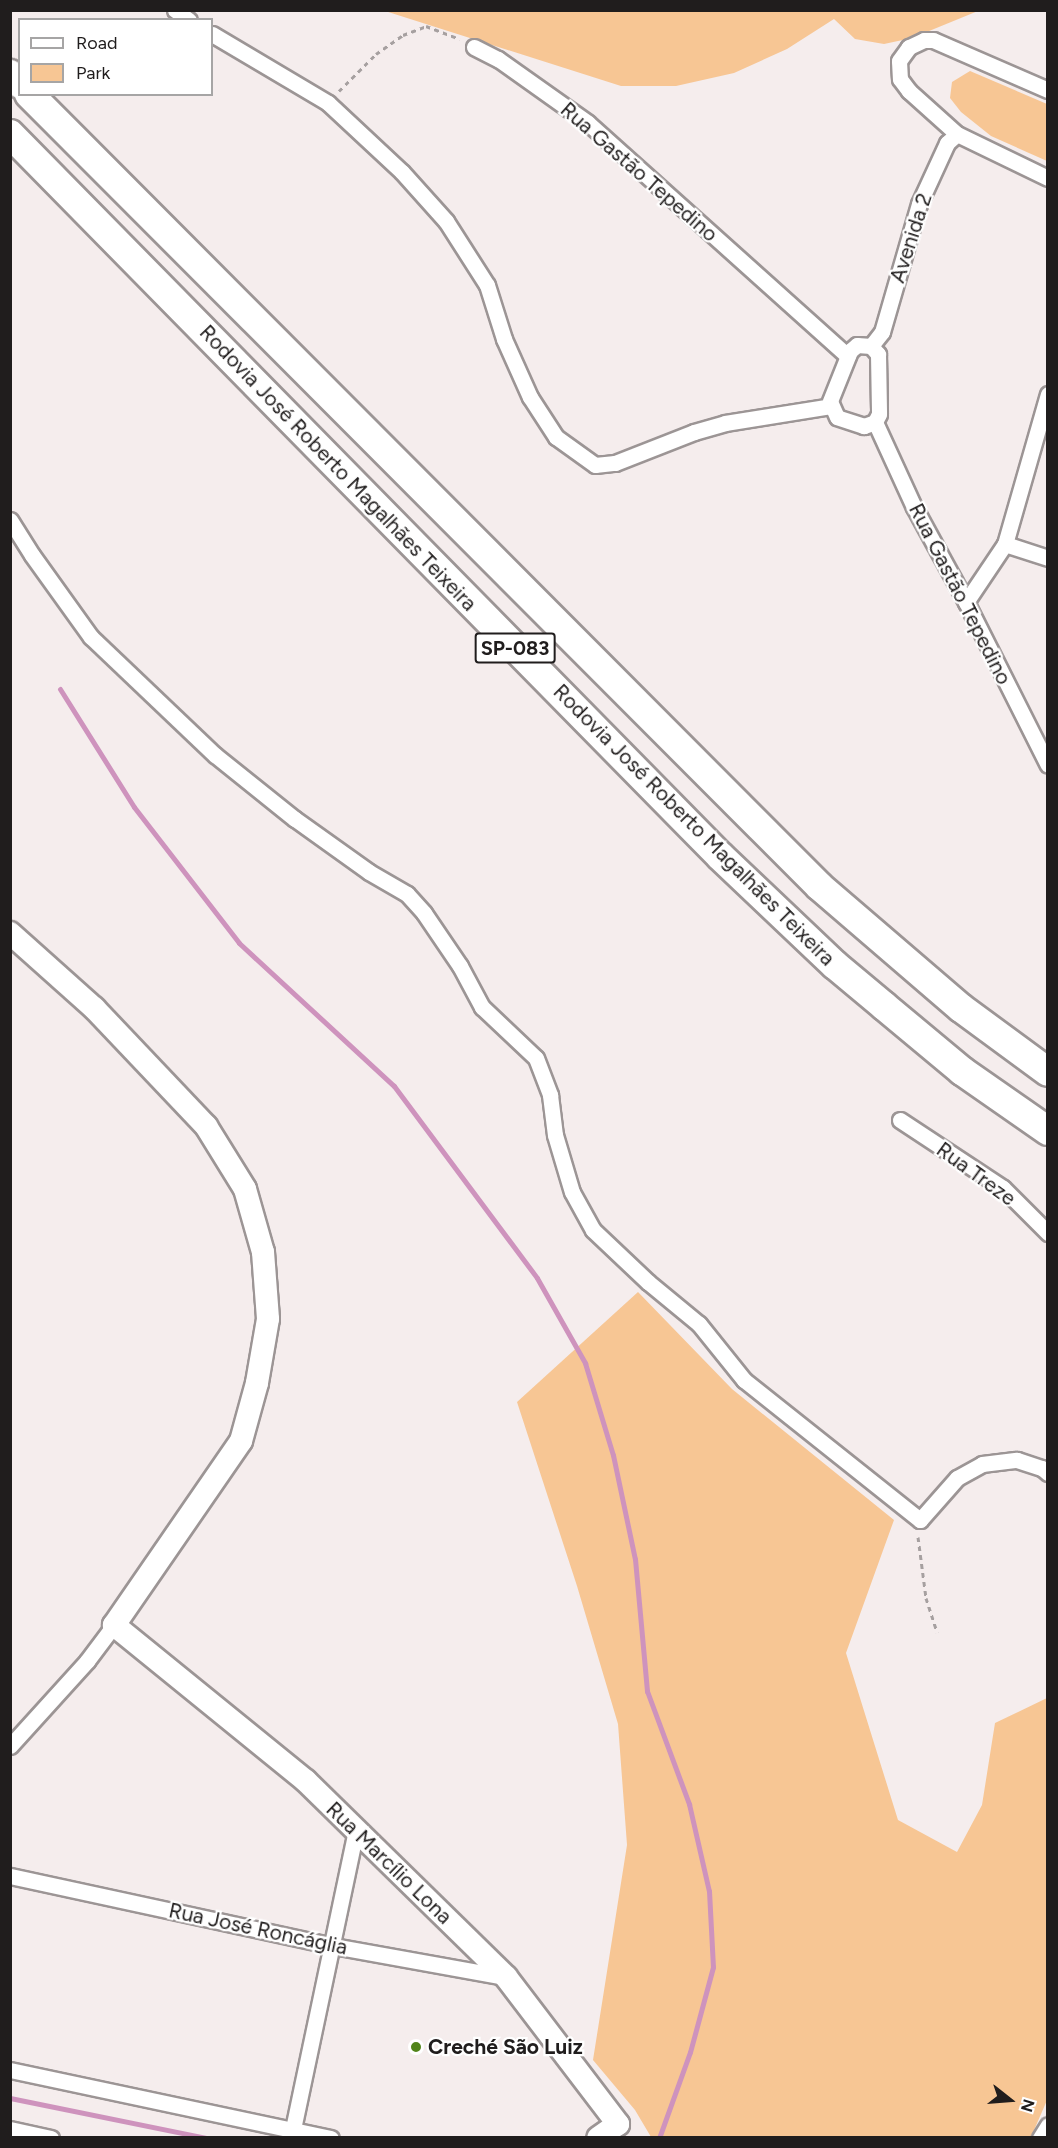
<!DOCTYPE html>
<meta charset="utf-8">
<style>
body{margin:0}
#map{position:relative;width:1058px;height:2148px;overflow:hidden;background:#f5eded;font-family:Figtree,sans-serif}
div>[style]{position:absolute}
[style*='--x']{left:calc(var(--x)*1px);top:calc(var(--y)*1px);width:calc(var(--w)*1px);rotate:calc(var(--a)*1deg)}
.green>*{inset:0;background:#f7c694}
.stream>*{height:5px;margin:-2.5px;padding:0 2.5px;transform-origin:2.5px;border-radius:2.5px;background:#ce93bd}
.path>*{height:3px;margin-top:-1.5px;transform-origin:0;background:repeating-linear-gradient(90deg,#a6a0a0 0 4.5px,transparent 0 9px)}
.roads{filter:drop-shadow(2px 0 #9c9595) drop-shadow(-2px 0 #9c9595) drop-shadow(0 2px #9c9595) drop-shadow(0 -2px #9c9595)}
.street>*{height:15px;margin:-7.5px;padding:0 7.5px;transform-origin:7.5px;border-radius:7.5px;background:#fff}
.secondary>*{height:22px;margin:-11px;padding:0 11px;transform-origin:11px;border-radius:11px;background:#fff}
.highway>*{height:28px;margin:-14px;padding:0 14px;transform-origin:14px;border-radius:14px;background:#fff}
.dots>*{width:16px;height:16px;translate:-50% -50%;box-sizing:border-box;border:3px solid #fff;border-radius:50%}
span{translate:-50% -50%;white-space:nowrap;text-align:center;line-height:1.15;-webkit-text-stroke:4.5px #fff;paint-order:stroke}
.shield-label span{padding:2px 4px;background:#fff;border:2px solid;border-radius:4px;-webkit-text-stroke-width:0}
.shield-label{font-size:20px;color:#201d1d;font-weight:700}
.street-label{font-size:21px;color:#201d1d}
.poi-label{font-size:21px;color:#201d1d;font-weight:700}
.left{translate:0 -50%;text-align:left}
.frame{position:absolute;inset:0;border:12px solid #201d1d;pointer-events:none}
.legend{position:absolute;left:18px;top:18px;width:195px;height:78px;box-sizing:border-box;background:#fff;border:2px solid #a6a5a5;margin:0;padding:8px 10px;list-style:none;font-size:18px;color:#201d1d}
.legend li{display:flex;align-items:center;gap:12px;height:30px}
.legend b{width:30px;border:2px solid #a6a5a5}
.north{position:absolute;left:980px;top:2070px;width:60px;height:60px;-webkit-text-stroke:4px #fff;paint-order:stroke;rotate:107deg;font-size:16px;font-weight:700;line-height:24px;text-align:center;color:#201d1d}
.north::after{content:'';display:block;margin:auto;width:21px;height:27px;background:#201d1d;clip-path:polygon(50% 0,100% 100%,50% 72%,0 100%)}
</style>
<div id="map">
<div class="green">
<i style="clip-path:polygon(385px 11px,978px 11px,912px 38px,884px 44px,855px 39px,834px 19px,787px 49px,734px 73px,676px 86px,621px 86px)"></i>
<i style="clip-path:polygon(970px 71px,1047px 104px,1047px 161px,991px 136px,961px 112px,950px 98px,952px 82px)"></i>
<i style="clip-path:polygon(638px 1292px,732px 1389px,894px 1520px,846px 1653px,898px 1820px,957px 1852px,982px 1805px,995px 1723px,1047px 1698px,1048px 2098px,1031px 2137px,651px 2137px,635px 2110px,593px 2060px,627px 1845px,618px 1724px,577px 1586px,517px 1402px)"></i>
</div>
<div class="stream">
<i style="--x:60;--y:689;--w:139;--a:57.9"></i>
<i style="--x:134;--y:807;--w:172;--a:52.3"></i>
<i style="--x:239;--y:943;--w:211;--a:42.7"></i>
<i style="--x:394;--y:1086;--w:239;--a:53.3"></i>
<i style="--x:537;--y:1278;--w:98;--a:60.5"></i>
<i style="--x:585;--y:1363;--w:96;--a:73.1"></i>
<i style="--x:613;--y:1455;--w:106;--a:78.1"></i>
<i style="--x:635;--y:1559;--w:133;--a:84.8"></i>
<i style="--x:647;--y:1691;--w:121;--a:69.6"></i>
<i style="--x:689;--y:1804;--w:89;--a:77.1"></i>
<i style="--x:709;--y:1891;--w:76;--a:87"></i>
<i style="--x:713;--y:1967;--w:88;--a:105.1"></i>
<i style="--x:690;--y:2052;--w:91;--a:109.8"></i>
<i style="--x:10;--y:2098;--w:200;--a:11.5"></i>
</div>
<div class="path">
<i style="--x:339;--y:91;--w:52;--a:-45"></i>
<i style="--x:376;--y:54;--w:33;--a:-35"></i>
<i style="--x:403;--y:35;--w:25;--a:-21"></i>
<i style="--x:426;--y:26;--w:36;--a:21"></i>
<i style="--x:918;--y:1537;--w:62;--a:82.5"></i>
<i style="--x:926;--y:1598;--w:36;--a:72"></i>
</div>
<div class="roads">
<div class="street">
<i style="--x:175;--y:10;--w:17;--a:36"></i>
<i style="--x:212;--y:34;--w:135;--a:30.7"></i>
<i style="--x:328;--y:103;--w:101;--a:43"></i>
<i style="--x:402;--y:172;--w:66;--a:48.1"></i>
<i style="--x:446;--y:221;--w:76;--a:57.4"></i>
<i style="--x:487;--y:285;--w:57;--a:72.5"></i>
<i style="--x:504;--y:339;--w:64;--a:65.9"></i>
<i style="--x:530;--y:397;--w:48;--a:57"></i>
<i style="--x:556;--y:437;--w:48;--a:35.7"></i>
<i style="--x:595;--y:465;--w:20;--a:-6"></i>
<i style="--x:615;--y:463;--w:85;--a:-21.4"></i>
<i style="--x:694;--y:432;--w:32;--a:-16"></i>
<i style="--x:725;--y:423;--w:107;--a:-9.1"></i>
<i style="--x:474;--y:47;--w:27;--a:27"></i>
<i style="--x:498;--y:59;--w:110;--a:35.4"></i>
<i style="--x:588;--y:123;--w:349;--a:41.9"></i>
<i style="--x:1048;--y:90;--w:125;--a:-156.5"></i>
<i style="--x:933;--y:40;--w:9;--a:180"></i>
<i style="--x:924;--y:40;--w:17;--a:155"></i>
<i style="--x:909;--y:47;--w:17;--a:126"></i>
<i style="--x:899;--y:61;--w:18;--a:87"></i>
<i style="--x:900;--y:79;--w:15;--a:53"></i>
<i style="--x:909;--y:91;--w:64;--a:41.9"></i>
<i style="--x:957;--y:134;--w:101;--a:25.8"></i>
<i style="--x:857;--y:345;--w:14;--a:4"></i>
<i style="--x:871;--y:346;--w:11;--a:49"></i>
<i style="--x:878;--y:354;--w:60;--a:89"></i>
<i style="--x:879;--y:414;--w:9;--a:117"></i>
<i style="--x:875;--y:422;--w:12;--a:160"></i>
<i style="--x:864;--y:426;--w:28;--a:-162"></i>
<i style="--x:837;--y:417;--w:17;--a:-114"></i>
<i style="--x:830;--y:401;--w:54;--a:-68.2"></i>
<i style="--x:850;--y:351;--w:9;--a:-41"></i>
<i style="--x:871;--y:346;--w:18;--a:-52"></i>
<i style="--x:882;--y:332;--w:133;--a:-73.9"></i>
<i style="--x:919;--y:204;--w:67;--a:-65.3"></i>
<i style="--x:947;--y:143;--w:13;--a:-42"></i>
<i style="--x:875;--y:422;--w:94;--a:65.4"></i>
<i style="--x:914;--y:507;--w:108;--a:61.3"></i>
<i style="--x:966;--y:602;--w:182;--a:63.3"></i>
<i style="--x:10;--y:520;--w:41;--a:57.8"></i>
<i style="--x:32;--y:555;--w:101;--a:54.3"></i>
<i style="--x:91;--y:637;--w:171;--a:43.6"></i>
<i style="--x:215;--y:755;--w:102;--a:38.7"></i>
<i style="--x:295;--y:819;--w:91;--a:35.6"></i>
<i style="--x:369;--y:872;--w:44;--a:30.1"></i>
<i style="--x:407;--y:894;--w:25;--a:48"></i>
<i style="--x:424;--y:913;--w:64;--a:55.8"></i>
<i style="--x:460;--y:966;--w:47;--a:61.8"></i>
<i style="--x:482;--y:1007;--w:74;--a:43.4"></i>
<i style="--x:536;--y:1058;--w:40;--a:69"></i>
<i style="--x:550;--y:1095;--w:40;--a:82.9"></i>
<i style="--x:555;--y:1135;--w:59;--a:73.4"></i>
<i style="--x:572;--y:1192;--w:43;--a:61.1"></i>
<i style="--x:593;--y:1230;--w:76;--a:43.4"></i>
<i style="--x:648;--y:1282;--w:66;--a:39.5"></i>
<i style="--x:699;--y:1324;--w:72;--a:51.2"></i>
<i style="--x:744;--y:1380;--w:225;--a:38.5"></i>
<i style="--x:920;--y:1520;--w:56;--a:-48.6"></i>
<i style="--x:957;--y:1478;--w:29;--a:-29"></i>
<i style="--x:982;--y:1464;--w:35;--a:-7"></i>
<i style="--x:1017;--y:1460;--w:26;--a:18"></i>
<i style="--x:1042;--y:1468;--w:8;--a:40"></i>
<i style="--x:1005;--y:544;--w:45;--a:18"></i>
<i style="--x:966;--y:602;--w:70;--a:-56.1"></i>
<i style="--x:1005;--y:544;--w:156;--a:-74"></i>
<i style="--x:900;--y:1120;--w:123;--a:33.4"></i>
<i style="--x:1003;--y:1188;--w:64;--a:45"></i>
<i style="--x:10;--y:1746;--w:115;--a:-47.8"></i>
<i style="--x:87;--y:1661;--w:45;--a:-53.1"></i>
<i style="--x:10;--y:1876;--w:330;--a:12.2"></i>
<i style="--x:333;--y:1946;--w:176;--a:10.2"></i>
<i style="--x:10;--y:2070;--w:328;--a:12"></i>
<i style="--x:10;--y:2129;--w:42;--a:12.4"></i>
<i style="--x:293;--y:2129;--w:306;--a:-78.1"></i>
<i style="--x:1040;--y:2138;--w:15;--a:-58"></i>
</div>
<div class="secondary">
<i style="--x:10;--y:933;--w:113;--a:41.8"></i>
<i style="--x:94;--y:1008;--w:163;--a:46.5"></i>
<i style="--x:206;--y:1126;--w:74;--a:58.2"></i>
<i style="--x:245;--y:1189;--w:66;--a:74.1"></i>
<i style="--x:263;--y:1252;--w:67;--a:85.7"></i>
<i style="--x:268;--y:1319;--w:65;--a:99.8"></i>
<i style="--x:257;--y:1383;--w:60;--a:105.4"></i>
<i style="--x:241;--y:1441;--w:224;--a:124.6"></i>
<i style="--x:114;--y:1625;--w:247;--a:39.1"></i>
<i style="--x:306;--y:1781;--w:280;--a:44.4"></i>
<i style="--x:506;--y:1977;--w:185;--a:52.7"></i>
<i style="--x:618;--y:2124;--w:24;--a:145"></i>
</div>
<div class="highway">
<i style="--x:10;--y:74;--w:14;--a:45"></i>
<i style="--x:29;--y:94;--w:1119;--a:45.07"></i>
<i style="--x:819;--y:886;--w:187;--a:40.7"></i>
<i style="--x:961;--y:1008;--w:108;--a:36.3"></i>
<i style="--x:10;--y:134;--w:1013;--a:45.48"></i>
<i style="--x:720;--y:856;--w:158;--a:43.5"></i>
<i style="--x:835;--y:965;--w:64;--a:39.9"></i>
<i style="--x:884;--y:1006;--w:102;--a:39.8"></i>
<i style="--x:962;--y:1071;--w:105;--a:34.9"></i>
</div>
</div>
<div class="dots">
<i style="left:416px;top:2047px;background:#518419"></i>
</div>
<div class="shield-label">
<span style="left:515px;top:648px">SP-083</span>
</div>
<div class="street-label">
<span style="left:639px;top:172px;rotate:41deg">Rua Gastão Tepedino</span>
<span style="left:911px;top:238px;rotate:-72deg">Avenida 2</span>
<span style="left:338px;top:468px;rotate:46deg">Rodovia José Roberto Magalhães Teixeira</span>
<span style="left:960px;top:594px;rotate:63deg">Rua Gastão Tepedino</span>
<span style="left:694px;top:825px;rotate:45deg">Rodovia José Roberto Magalhães Teixeira</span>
<span style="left:976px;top:1174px;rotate:36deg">Rua Treze</span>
<span style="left:389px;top:1863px;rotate:44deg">Rua Marcílio Lona</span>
<span style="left:258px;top:1929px;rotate:12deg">Rua José Roncáglia</span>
</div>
<div class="poi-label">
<span class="left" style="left:428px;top:2047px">Creché São Luiz</span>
</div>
<div class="frame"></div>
<ul class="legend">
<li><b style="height:8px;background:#fff"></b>Road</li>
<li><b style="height:16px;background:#f7c694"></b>Park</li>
</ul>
<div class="north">N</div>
</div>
